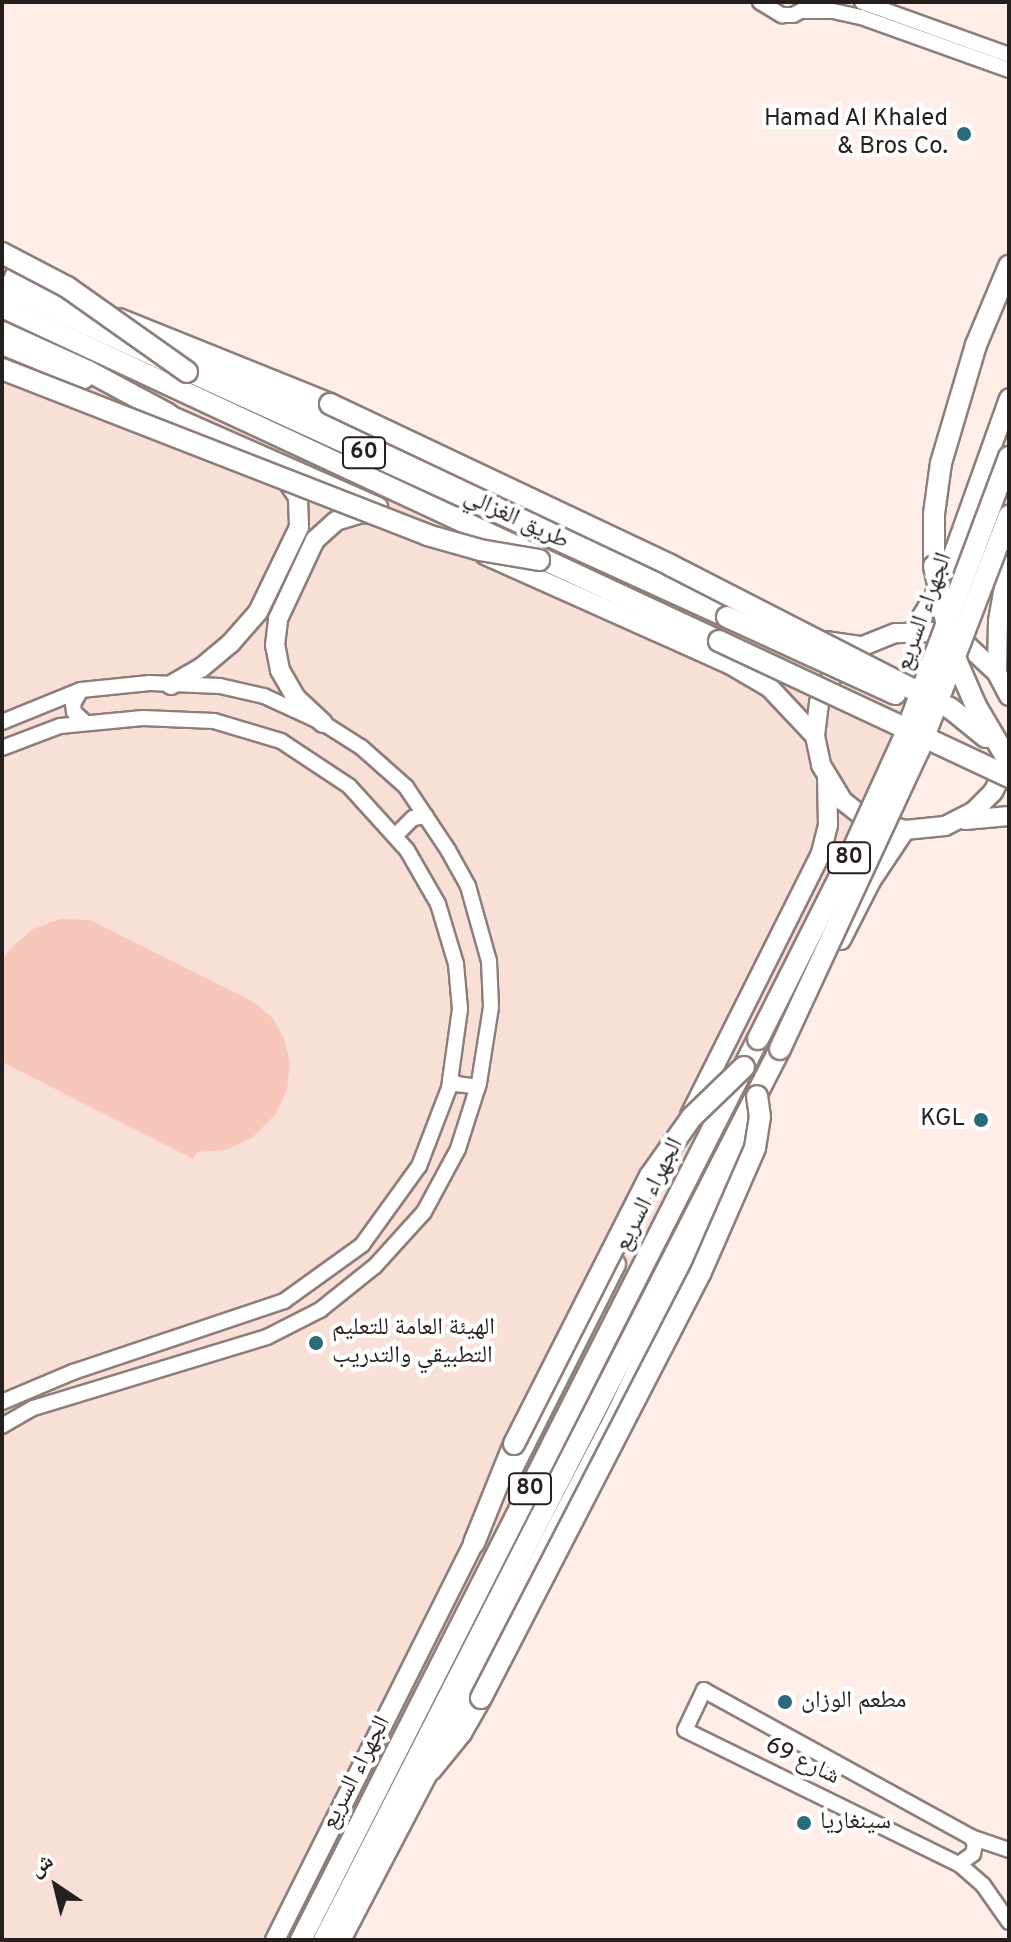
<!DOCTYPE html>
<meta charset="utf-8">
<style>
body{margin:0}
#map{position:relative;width:1011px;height:1942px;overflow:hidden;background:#ffede8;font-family:Overpass,"Noto Naskh Arabic",sans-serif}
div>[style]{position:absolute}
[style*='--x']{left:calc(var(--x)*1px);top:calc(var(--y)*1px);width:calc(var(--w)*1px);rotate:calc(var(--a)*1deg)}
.built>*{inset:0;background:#f9e0d7}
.green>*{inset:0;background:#f7c8ba}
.roads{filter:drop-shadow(2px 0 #8e7e79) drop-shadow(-2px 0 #8e7e79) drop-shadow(0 2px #8e7e79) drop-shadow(0 -2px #8e7e79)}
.minor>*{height:14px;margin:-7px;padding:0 7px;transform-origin:7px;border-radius:7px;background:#fff}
.major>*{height:18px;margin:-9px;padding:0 9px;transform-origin:9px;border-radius:9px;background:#fff}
.highway>*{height:20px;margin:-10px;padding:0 10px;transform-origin:10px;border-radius:10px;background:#fff}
.bridges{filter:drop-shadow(2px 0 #8e7e79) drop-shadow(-2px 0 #8e7e79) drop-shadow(0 2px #8e7e79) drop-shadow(0 -2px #8e7e79)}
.highway-bridge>*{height:20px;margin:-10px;padding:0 10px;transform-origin:10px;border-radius:10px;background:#fff}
.dots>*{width:22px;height:22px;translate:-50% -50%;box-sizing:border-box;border:4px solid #fff;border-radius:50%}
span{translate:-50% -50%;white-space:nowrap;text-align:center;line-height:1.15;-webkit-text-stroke:8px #fff;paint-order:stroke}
.shield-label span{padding:2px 6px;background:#fff;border:2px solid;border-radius:6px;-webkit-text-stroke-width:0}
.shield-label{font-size:22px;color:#251f1d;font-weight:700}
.poi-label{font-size:24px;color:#251f1d}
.right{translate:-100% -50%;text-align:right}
.left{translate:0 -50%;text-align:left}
.street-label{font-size:24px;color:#251f1d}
.frame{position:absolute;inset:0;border:4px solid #251f1d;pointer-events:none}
.north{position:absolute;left:16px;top:1846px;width:80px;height:80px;-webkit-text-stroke:6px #fff;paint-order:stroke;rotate:325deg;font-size:22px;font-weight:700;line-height:32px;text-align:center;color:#251f1d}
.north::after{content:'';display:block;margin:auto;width:28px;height:36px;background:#251f1d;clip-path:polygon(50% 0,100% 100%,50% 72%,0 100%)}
</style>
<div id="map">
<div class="built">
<i style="clip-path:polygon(2px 296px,921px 720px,758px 1097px,321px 1940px,2px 1940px)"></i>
</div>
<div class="green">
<i style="clip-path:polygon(60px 919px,90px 920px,252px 1001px,273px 1018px,284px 1038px,290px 1063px,287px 1090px,275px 1115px,252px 1138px,225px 1150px,197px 1152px,193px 1159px,2px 1062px,2px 961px,10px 949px,33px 929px)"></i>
</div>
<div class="roads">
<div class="minor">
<i style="--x:760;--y:2;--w:26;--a:31"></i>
<i style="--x:782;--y:15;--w:11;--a:0"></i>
<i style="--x:793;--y:15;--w:18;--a:-27"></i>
<i style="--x:862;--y:2;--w:156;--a:19.8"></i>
<i style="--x:804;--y:11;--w:29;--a:0"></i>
<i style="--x:833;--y:11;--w:29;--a:12"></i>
<i style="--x:861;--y:17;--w:157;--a:19.7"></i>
<i style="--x:81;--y:690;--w:16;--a:120"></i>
<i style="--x:73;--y:704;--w:8;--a:83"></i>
<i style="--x:74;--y:712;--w:16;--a:43"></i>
<i style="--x:2;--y:722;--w:85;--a:-22.1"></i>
<i style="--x:81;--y:690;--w:69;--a:-5.8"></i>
<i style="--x:150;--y:683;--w:70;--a:2.5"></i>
<i style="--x:220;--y:686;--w:45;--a:12.8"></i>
<i style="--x:264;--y:696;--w:65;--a:24.6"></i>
<i style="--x:323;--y:723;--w:45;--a:32.3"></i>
<i style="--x:361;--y:747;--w:60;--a:41.6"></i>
<i style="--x:406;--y:787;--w:76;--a:56.3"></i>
<i style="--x:448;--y:850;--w:41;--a:60.9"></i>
<i style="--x:468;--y:886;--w:78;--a:74.4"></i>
<i style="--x:489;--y:961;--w:46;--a:87.5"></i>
<i style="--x:491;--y:1007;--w:77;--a:99"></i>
<i style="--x:479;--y:1083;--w:69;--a:107.7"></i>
<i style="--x:458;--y:1149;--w:72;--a:118.4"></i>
<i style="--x:424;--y:1212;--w:73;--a:132.2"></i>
<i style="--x:375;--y:1266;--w:70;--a:141.3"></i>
<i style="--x:320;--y:1310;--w:59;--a:153"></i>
<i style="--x:267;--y:1337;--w:245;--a:163.1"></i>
<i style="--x:33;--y:1408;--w:36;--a:150"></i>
<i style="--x:2;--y:748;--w:62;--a:-20.8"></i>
<i style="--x:60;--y:726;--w:83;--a:-5.5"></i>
<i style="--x:143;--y:718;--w:71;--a:2.4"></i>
<i style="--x:214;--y:721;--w:70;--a:16.6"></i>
<i style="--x:281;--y:741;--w:82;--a:33.5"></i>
<i style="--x:349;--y:786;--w:86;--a:47.8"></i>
<i style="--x:407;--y:850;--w:62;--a:60.1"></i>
<i style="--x:438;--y:904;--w:63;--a:73.3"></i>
<i style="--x:456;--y:964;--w:45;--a:84.9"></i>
<i style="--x:460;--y:1009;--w:80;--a:97.9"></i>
<i style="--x:449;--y:1088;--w:84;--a:111"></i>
<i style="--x:419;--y:1166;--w:97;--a:125.8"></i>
<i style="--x:362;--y:1245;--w:96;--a:144.3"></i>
<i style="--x:284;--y:1301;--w:223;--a:161.4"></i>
<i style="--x:73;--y:1372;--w:77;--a:157.1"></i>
<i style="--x:396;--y:835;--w:24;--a:-45"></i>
<i style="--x:413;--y:818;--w:13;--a:-9"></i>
<i style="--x:450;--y:1079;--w:9;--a:36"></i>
<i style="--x:457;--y:1084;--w:21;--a:8"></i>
<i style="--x:1009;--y:1850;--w:40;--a:-161.1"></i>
<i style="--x:971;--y:1837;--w:305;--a:-151.2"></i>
<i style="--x:704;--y:1690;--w:44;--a:115.4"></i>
<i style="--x:685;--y:1730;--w:305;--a:26.1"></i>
<i style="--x:959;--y:1864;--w:32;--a:41"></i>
<i style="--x:983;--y:1885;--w:45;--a:54.9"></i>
<i style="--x:959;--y:1864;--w:17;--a:-36"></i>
<i style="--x:973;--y:1854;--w:10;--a:-79"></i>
<i style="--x:975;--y:1844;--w:8;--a:-120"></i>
</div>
<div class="major">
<i style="--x:2;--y:345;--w:89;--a:22.5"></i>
<i style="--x:187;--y:356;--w:594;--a:24.67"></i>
<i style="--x:156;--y:409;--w:243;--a:23.8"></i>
<i style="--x:485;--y:555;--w:267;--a:24.1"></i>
<i style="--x:729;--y:664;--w:48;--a:30.3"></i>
<i style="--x:770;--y:688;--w:66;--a:46.8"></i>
<i style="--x:913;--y:631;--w:60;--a:-58.7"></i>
<i style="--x:944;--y:580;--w:193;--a:-70.3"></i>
<i style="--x:825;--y:641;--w:37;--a:8"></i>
<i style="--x:997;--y:673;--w:52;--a:-88.9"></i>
<i style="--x:998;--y:621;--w:65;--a:-80.2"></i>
<i style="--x:171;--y:685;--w:34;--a:-30"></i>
<i style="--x:201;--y:668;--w:38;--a:-40"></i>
<i style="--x:230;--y:644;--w:43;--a:-48.8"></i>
<i style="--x:258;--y:612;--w:94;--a:-64.2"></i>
<i style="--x:299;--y:527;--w:30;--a:-92"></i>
<i style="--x:298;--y:497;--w:25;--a:-124"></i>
<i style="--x:1009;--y:696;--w:26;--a:-118"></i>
<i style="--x:997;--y:673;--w:40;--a:-137"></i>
<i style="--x:968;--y:646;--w:39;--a:-159"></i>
<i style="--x:932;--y:632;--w:37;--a:178"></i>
<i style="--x:895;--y:633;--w:35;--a:158"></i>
<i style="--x:862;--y:646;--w:42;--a:135"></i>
<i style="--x:832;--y:676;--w:30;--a:116"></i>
<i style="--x:819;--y:703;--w:33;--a:97"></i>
<i style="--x:815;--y:736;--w:30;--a:78"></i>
<i style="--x:821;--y:765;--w:42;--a:58.6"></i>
<i style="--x:843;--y:801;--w:28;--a:38"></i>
<i style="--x:865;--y:818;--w:42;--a:16.7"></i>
<i style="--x:905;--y:830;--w:40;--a:-5.7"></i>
<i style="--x:945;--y:826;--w:33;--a:-27"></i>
<i style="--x:974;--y:811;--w:27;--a:-45"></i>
<i style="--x:993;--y:792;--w:35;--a:-63"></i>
<i style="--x:323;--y:723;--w:37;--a:-137"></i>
<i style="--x:296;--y:698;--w:32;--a:-120"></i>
<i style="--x:280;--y:670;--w:25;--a:-101"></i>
<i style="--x:275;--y:645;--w:26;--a:-83"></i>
<i style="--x:278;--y:619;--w:87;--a:-64.9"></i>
<i style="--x:315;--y:540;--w:28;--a:-42"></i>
<i style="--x:336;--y:521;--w:27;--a:-17"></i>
<i style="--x:362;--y:513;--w:14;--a:8"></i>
<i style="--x:965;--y:820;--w:44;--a:-5.2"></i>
<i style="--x:841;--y:940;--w:66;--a:-63"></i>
<i style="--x:871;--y:881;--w:61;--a:-56.3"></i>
<i style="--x:690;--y:1115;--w:293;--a:-63.4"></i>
<i style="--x:821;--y:853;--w:29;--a:-76"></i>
<i style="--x:828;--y:825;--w:47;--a:-91.2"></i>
<i style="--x:511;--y:1473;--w:234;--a:-63.3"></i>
<i style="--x:275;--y:1940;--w:457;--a:-63.4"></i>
<i style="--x:341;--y:1940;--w:594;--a:-62.4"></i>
<i style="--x:616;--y:1414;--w:327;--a:-64.7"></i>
</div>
<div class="highway">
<i style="--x:15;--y:277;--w:75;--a:21.8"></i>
<i style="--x:2;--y:286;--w:797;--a:24.54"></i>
<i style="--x:2;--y:307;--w:791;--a:24.98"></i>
<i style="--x:119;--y:319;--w:227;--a:21.9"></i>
<i style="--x:2;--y:332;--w:94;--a:24.4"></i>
<i style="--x:88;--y:371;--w:91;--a:28.3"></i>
<i style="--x:934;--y:566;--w:52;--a:-90"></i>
<i style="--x:934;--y:514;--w:51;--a:-82.2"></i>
<i style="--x:941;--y:463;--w:123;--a:-73.5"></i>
<i style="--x:976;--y:345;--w:86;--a:-67.3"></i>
<i style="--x:474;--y:1543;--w:107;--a:-68"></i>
<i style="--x:431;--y:1770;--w:48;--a:-51"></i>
<i style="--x:461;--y:1733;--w:40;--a:-60.3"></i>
<i style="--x:301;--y:1940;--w:1010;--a:-63.11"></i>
<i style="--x:324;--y:1940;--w:1001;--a:-62.9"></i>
</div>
</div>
<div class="bridges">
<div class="highway-bridge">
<i style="--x:2;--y:253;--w:73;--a:27.6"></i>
<i style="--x:67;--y:287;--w:147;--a:35.3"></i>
<i style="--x:2;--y:369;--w:456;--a:21.3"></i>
<i style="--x:427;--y:535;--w:55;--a:15.8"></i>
<i style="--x:480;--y:550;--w:60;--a:9.6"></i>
<i style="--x:330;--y:404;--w:376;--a:25.3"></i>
<i style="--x:670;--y:565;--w:314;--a:27.1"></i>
<i style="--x:950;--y:708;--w:46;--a:38.9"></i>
<i style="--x:934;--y:566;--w:89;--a:77.7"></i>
<i style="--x:953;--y:653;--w:58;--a:66.5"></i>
<i style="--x:976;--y:706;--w:65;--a:59.5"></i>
<i style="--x:727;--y:617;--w:185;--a:24.6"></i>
<i style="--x:719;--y:641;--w:320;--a:25.1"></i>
<i style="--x:758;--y:1039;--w:203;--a:-63.3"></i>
<i style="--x:849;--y:858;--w:135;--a:-65.5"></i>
<i style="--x:905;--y:735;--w:297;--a:-69.5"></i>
<i style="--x:780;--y:1049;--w:330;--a:-65.1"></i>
<i style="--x:919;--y:750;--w:251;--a:-69"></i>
<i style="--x:514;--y:1444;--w:301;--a:-63.1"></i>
<i style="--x:650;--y:1176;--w:72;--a:-54.6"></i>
<i style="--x:692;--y:1117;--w:72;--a:-43.9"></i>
<i style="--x:481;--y:1698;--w:477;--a:-62.7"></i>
<i style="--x:700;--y:1274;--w:137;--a:-66.4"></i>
<i style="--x:755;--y:1148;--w:31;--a:-81"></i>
<i style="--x:760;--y:1117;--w:21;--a:-98"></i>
</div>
</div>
<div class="dots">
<i style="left:964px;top:134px;background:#276b7c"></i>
<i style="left:981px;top:1120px;background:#276b7c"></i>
<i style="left:316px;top:1343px;background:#276b7c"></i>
<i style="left:785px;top:1702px;background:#276b7c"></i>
<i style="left:804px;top:1823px;background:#276b7c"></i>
</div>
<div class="shield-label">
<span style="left:364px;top:453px">60</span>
<span style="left:849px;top:858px">80</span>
<span style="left:530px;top:1489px">80</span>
</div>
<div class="poi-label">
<span class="right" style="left:948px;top:134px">Hamad Al Khaled<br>&amp; Bros Co.</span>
<span class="right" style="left:965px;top:1120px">KGL</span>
<span class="left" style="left:332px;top:1343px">الهيئة العامة للتعليم<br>التطبيقي والتدريب</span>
<span class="left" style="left:801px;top:1702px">مطعم الوزان</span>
<span class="left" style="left:820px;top:1823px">سينغاريا</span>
</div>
<div class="street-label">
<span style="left:516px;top:520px;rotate:25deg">طريق الغزالي</span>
<span style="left:925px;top:612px;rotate:-70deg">الجهراء السريع</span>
<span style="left:650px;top:1195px;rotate:-63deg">الجهراء السريع</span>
<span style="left:802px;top:1762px;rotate:26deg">شارع 69</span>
<span style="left:357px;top:1773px;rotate:-63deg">الجهراء السريع</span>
</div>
<div class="frame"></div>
<div class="north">ش</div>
</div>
